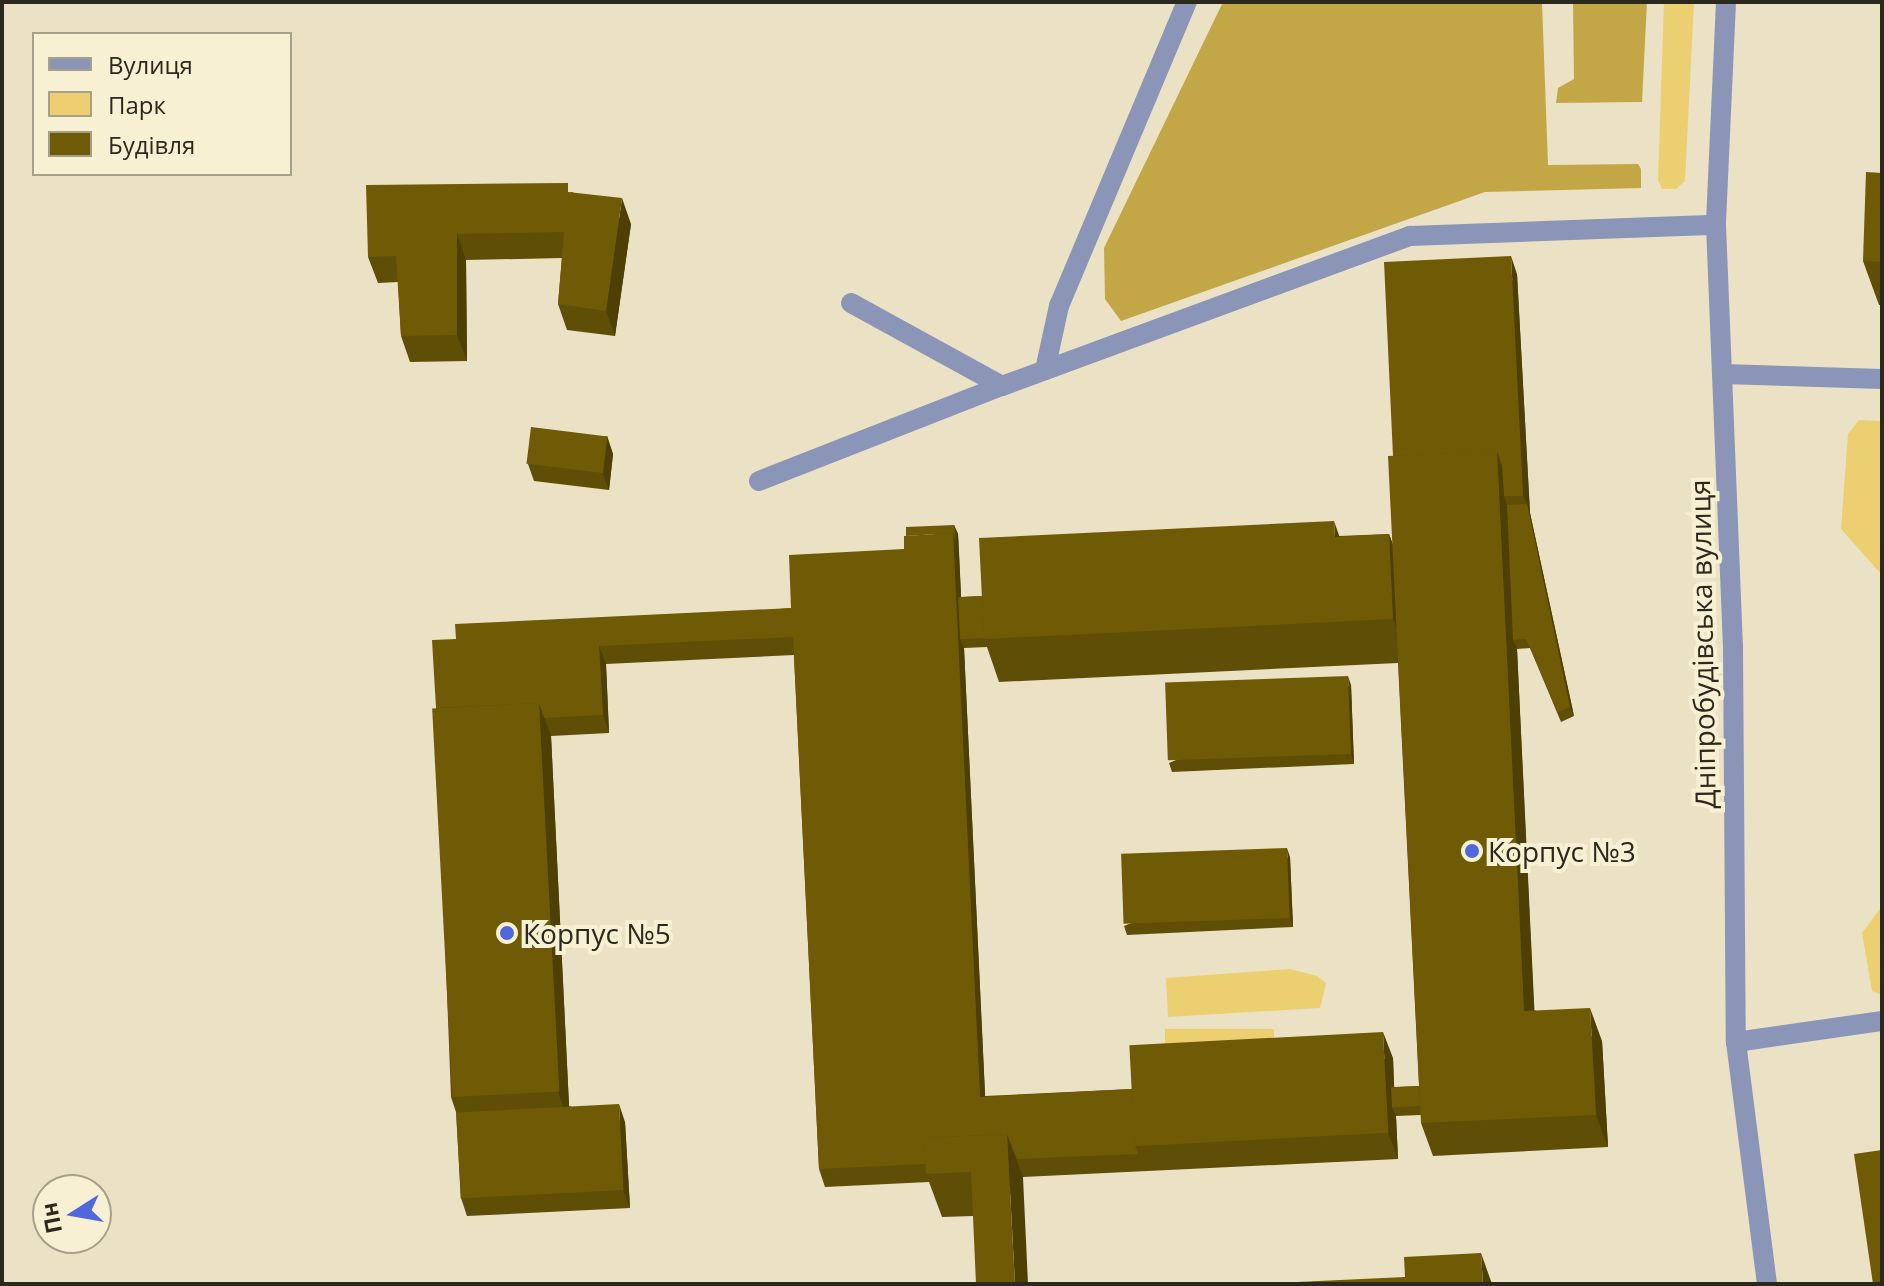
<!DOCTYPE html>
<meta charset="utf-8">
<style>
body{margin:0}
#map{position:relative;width:1884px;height:1286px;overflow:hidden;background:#ebe2c6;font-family:"Open Sans",sans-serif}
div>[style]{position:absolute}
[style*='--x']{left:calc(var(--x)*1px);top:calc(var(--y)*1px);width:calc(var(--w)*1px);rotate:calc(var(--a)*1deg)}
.green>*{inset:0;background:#ebcf71;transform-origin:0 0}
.forest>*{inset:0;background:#c3a747}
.service>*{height:20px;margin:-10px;padding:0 10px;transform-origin:10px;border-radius:10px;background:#8a95b8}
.minor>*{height:20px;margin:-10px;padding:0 10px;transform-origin:10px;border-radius:10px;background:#8a95b8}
.tertiary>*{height:20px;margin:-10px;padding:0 10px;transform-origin:10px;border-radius:10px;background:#8a95b8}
.wall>*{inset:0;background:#5f4e05}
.shaded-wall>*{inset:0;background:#4e4004}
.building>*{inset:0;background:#6f5b06;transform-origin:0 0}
.dots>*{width:22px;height:22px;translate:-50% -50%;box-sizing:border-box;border:4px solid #f8f0d3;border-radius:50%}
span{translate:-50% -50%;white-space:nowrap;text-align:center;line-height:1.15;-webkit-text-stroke:8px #f8f0d3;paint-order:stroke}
.street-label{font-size:28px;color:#2b281d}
.poi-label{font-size:28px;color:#2b281d}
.left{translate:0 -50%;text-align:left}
.frame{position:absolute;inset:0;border:4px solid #2b281d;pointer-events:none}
.legend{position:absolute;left:32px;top:32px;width:260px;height:144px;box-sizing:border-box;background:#f8f0d3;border:2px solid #a6a08a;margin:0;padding:10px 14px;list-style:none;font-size:24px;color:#2b281d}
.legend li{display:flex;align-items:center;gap:16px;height:40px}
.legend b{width:40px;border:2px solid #a6a08a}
.north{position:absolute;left:32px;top:1174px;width:80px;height:80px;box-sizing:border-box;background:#f8f0d3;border:2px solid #a6a08a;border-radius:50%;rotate:259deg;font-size:22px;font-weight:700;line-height:32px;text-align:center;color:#2b281d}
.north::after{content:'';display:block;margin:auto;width:28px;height:36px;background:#5067dd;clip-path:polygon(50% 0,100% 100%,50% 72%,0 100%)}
</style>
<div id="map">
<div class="green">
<i style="clip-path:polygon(1664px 2px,1694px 2px,1685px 181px,1676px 189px,1662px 189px,1658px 180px)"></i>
<i style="clip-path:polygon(1859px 420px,1882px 421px,1882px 575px,1841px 529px,1848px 434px)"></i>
<i style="clip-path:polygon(1882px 906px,1882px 995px,1872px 991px,1862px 933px)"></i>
<i style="clip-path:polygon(1290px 969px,1317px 976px,1326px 983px,1320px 1008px,1168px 1017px,1166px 978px)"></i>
<i style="left:1274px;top:1029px;width:26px;height:109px;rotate:90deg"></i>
</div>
<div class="forest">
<i style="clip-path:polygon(1223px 2px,1542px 2px,1548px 165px,1638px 164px,1641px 169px,1641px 188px,1485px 192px,1121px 321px,1105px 299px,1104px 248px)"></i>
<i style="clip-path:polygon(1573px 2px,1647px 2px,1642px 102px,1556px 103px,1558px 88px,1574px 79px)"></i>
</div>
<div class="service">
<i style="--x:851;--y:303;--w:172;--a:28.8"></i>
<i style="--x:1002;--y:386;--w:435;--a:-20.2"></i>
<i style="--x:1410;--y:236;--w:306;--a:-2.1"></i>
<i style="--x:1045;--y:370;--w:66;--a:-77.7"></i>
<i style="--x:1059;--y:306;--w:330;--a:-67.2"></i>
<i style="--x:759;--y:481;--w:261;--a:-21.4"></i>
</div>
<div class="minor">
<i style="--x:1723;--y:374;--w:159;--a:1.8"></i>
<i style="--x:1736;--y:1042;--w:148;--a:-8.2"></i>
</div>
<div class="tertiary">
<i style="--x:1726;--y:2;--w:223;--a:92.6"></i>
<i style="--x:1716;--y:225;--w:421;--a:87.7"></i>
<i style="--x:1733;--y:646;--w:396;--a:89.6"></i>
<i style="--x:1736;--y:1042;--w:244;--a:82.7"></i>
</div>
<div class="wall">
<i style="clip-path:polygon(1882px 173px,1882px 305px,1879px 305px,1863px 261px)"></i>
<i style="clip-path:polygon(572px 192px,631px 224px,615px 336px,567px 330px,558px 304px,562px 258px,466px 260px,467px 361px,410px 362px,401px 336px,398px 282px,378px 283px,368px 257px)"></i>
<i style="clip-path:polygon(evenodd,1517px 274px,1530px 513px,1574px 716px,1561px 722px,1530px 648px,1517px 649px,1534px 1010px,1602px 1041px,1608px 1147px,1433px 1156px,1421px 1123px,1421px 1115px,1396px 1116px,1398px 1159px,1023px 1177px,973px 1216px,942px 1217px,929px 1182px,825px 1187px,819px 1169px,794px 655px,606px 664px,609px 733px,551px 736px,569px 1106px,625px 1122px,630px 1208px,467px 1216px,461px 1198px,456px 1112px,451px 1097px,436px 708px,456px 639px,791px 608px,954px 525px,958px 534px,961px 597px,982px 596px,1339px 536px,1389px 534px,1393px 545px,1393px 456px,1517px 274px,987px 647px,999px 682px,1398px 663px,1419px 1086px,1394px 1087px,1393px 1058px,1132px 1089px,985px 1096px,964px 648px,987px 647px)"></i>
<i style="clip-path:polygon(607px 436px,613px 454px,609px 490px,534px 481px,528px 464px)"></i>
<i style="clip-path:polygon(1351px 685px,1354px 764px,1172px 772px,1169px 763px)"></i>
<i style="clip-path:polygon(1290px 857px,1293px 927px,1127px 935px,1124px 926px)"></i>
</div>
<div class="shaded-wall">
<i style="clip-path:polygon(622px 198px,631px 224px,615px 336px,606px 311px)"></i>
<i style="clip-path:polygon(457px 234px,466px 260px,467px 361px,457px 335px)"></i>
<i style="clip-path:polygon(1511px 256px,1517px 274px,1530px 513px,1574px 716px,1570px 707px,1527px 504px,1523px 496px)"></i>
<i style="clip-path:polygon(607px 436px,613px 454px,609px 490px,602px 472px)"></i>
<i style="clip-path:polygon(1497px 451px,1509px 484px,1504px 496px,1510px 514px,1513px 640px,1517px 649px,1536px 1043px,1524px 1011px)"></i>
<i style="clip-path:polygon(1334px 521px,1349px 564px,1335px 537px)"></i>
<i style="clip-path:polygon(954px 525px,958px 534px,959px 551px,963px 639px,960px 639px,964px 648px,986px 1114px,980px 1097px,953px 533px)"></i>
<i style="clip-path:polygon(1389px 534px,1405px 577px,1409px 662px,1393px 619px)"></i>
<i style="clip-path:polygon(599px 646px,606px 664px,609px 733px,603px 715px)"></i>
<i style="clip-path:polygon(1348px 676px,1351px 685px,1354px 764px,1351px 754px)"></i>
<i style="clip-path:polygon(539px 703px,551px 736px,570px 1125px,558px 1092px)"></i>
<i style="clip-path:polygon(1287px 848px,1290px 857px,1293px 927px,1290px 918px)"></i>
<i style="clip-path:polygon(1590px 1008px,1602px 1041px,1608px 1147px,1596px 1115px)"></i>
<i style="clip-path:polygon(1383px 1032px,1393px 1058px,1395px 1107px,1392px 1107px,1396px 1116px,1398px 1159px,1388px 1133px)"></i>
<i style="clip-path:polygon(619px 1104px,625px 1122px,630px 1208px,623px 1190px)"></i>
<i style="clip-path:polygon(1007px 1134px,1023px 1177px,1028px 1284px,1015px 1284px)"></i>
<i style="clip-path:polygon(1481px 1253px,1492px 1284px,1483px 1284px)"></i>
</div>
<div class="building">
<i style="clip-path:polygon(1866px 172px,1882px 173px,1882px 262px,1863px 261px)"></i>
<i style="clip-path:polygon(568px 183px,568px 192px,622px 198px,606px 311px,558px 304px,564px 232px,457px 234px,457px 335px,401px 336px,396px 256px,368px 257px,366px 185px)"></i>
<i style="clip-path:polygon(1511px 256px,1523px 496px,1504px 496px,1502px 466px,1497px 451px,1393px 456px,1384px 262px)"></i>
<i style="left:531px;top:427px;width:77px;height:37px;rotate:7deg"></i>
<i style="clip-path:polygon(1497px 451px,1524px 1011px,1590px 1008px,1596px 1115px,1421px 1123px,1388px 456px)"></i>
<i style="clip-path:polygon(1527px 504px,1570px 707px,1558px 712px,1526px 639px,1513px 640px,1507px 505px)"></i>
<i style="clip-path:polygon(1334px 521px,1335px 537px,1389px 534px,1393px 619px,984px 639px,979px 538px)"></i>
<i style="clip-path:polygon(954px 525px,956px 542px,953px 533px,906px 536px,906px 527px)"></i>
<i style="clip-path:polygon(953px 533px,980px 1097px,1132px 1089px,1135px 1146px,1138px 1154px,1017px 1159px,1007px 1134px,924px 1138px,926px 1164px,819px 1169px,793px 637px,599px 646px,603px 715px,544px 718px,539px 703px,436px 708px,432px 640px,456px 639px,455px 624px,791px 608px,789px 555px,904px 549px,904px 536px)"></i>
<i style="left:982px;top:596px;width:42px;height:24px;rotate:87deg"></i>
<i style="left:1348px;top:676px;width:78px;height:183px;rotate:88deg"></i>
<i style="left:539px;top:703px;width:389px;height:107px;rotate:87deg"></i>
<i style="left:1287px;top:848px;width:70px;height:166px;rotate:88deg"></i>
<i style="left:1383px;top:1032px;width:101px;height:254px;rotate:87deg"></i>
<i style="left:1419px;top:1086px;width:20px;height:28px;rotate:87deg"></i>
<i style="left:619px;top:1104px;width:86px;height:163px;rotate:87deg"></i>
<i style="clip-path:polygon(1007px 1134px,1015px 1284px,976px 1284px,971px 1172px,926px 1174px,924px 1138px)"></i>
<i style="clip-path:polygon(1882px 1150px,1882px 1284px,1873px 1284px,1854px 1154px)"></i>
<i style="clip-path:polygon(1481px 1253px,1483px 1284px,1256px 1284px,1405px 1277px,1404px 1257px)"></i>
</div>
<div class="dots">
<i style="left:1472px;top:851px;background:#5067dd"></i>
<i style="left:507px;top:933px;background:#5067dd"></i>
</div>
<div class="street-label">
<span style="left:1702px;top:644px;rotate:-91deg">Дніпробудівська вулиця</span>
</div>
<div class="poi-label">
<span class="left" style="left:1488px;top:851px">Корпус №3</span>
<span class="left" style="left:523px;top:933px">Корпус №5</span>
</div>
<div class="frame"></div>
<ul class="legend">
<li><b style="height:10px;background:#8a95b8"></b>Вулиця</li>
<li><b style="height:22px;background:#ebcf71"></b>Парк</li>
<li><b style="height:22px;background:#6f5b06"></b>Будівля</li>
</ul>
<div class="north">Пн</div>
</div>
